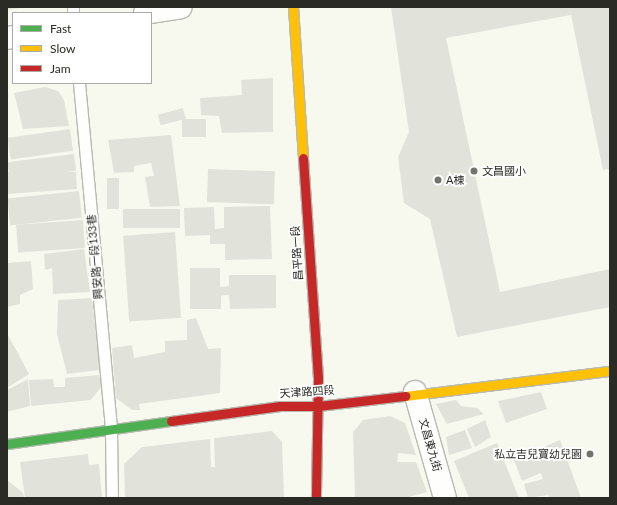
<!DOCTYPE html>
<meta charset="utf-8">
<style>
body{margin:0}
#map{position:relative;width:617px;height:505px;overflow:hidden;background:#f8f9ee;font-family:Lato,"Noto Sans TC",sans-serif}
div>[style]{position:absolute}
[style*='--x']{left:calc(var(--x)*1px);top:calc(var(--y)*1px);width:calc(var(--w)*1px);rotate:calc(var(--a)*1deg)}
.building>*{inset:0;background:#e1e2da;transform-origin:0 0}
.roads{filter:drop-shadow(1px 0 #b8b9b1) drop-shadow(-1px 0 #b8b9b1) drop-shadow(0 1px #b8b9b1) drop-shadow(0 -1px #b8b9b1)}
.lane>*{height:11px;margin:-5.5px;padding:0 5.5px;transform-origin:5.5px;border-radius:5.5px;background:#fefefc}
.street>*{height:22px;margin:-11px;padding:0 11px;transform-origin:11px;border-radius:11px;background:#fefefc}
.fast>*{height:9px;margin:-4.5px;padding:0 4.5px;transform-origin:4.5px;border-radius:4.5px;background:#4caf50}
.slow>*{height:9px;margin:-4.5px;padding:0 4.5px;transform-origin:4.5px;border-radius:4.5px;background:#ffc107}
.jam>*{height:9px;margin:-4.5px;padding:0 4.5px;transform-origin:4.5px;border-radius:4.5px;background:#c62828}
.dots>*{width:11px;height:11px;translate:-50% -50%;box-sizing:border-box;border:2px solid #fff;border-radius:50%}
span{translate:-50% -50%;white-space:nowrap;text-align:center;line-height:1.15;-webkit-text-stroke:3.5px #fff;paint-order:stroke}
.poi-label{font-size:11px;color:#2a2b24}
.left{translate:0 -50%;text-align:left}
.right{translate:-100% -50%;text-align:right}
.street-label{font-size:11px;color:#2a2b24}
.frame{position:absolute;inset:0;border:8px solid #2a2b24;pointer-events:none}
.legend{position:absolute;left:12px;top:12px;width:140px;height:72px;box-sizing:border-box;background:#fff;border:1px solid #aaaaa7;margin:0;padding:5px 7px;list-style:none;font-size:12px;color:#2a2b24}
.legend li{display:flex;align-items:center;gap:8px;height:20px}
.legend b{width:20px;border:1px solid #aaaaa7}
</style>
<div id="map">
<div class="building">
<i style="clip-path:polygon(7px 7px,21px 7px,21px 8px,7px 10px)"></i>
<i style="clip-path:polygon(391px 7px,610px 7px,610px 169px,603px 170px,571px 15px,446px 38px,500px 292px,610px 269px,610px 307px,457px 337px,430px 219px,404px 203px,398px 157px,409px 132px)"></i>
<i style="clip-path:polygon(273px 78px,273px 132px,222px 133px,219px 116px,201px 115px,200px 98px,242px 95px,241px 80px)"></i>
<i style="clip-path:polygon(45px 87px,58px 91px,64px 100px,69px 126px,23px 129px,14px 93px)"></i>
<i style="left:183px;top:108px;width:11px;height:26px;rotate:75deg"></i>
<i style="left:206px;top:119px;width:18px;height:24px;rotate:90deg"></i>
<i style="left:70px;top:129px;width:22px;height:63px;rotate:82deg"></i>
<i style="clip-path:polygon(171px 135px,180px 206px,150px 207px,145px 177px,154px 176px,151px 163px,134px 166px,134px 172px,114px 173px,108px 140px)"></i>
<i style="left:74px;top:154px;width:17px;height:67px;rotate:83deg"></i>
<i style="left:208px;top:169px;width:67px;height:33px;rotate:2deg"></i>
<i style="clip-path:polygon(7px 172px,76px 172px,77px 189px,7px 194px)"></i>
<i style="left:107px;top:178px;width:12px;height:31px"></i>
<i style="left:79px;top:191px;width:27px;height:72px;rotate:84deg"></i>
<i style="clip-path:polygon(270px 206px,272px 259px,225px 260px,225px 244px,210px 244px,210px 235px,185px 236px,184px 208px,214px 207px,215px 229px,224px 228px,224px 207px)"></i>
<i style="left:180px;top:209px;width:19px;height:57px;rotate:90deg"></i>
<i style="left:83px;top:220px;width:28px;height:67px;rotate:86deg"></i>
<i style="left:175px;top:232px;width:86px;height:52px;rotate:86deg"></i>
<i style="clip-path:polygon(84px 249px,90px 292px,53px 294px,52px 268px,45px 270px,44px 254px)"></i>
<i style="clip-path:polygon(31px 261px,33px 289px,20px 295px,20px 304px,7px 307px,7px 263px)"></i>
<i style="clip-path:polygon(190px 268px,220px 268px,220px 287px,229px 286px,229px 275px,276px 275px,276px 308px,230px 309px,229px 295px,225px 295px,221px 296px,221px 309px,190px 309px)"></i>
<i style="clip-path:polygon(92px 298px,100px 370px,67px 374px,57px 334px,58px 300px)"></i>
<i style="clip-path:polygon(196px 318px,208px 349px,221px 348px,220px 393px,139px 404px,140px 410px,132px 410px,116px 398px,112px 348px,132px 345px,134px 358px,165px 352px,165px 341px,187px 340px,187px 320px)"></i>
<i style="clip-path:polygon(7px 333px,29px 374px,7px 388px)"></i>
<i style="clip-path:polygon(99px 375px,102px 386px,91px 400px,31px 406px,29px 380px,53px 379px,54px 387px,65px 387px,65px 378px)"></i>
<i style="clip-path:polygon(28px 379px,30px 406px,7px 412px,7px 390px)"></i>
<i style="clip-path:polygon(541px 392px,547px 409px,506px 423px,498px 401px)"></i>
<i style="clip-path:polygon(456px 400px,461px 406px,477px 408px,484px 414px,447px 424px,436px 404px)"></i>
<i style="clip-path:polygon(390px 416px,405px 423px,416px 455px,398px 453px,397px 462px,416px 462px,427px 492px,405px 498px,355px 498px,353px 432px,363px 420px)"></i>
<i style="clip-path:polygon(485px 420px,491px 437px,475px 447px,467px 429px)"></i>
<i style="clip-path:polygon(465px 430px,472px 448px,449px 455px,446px 437px)"></i>
<i style="clip-path:polygon(272px 431px,282px 442px,284px 498px,125px 498px,124px 464px,142px 447px,210px 439px,211px 467px,215px 467px,214px 438px)"></i>
<i style="clip-path:polygon(560px 440px,581px 498px,549px 498px,548px 495px,528px 498px,524px 484px,543px 479px,541px 473px,522px 481px,514px 460px)"></i>
<i style="clip-path:polygon(497px 443px,519px 498px,469px 498px,454px 461px)"></i>
<i style="clip-path:polygon(88px 454px,89px 465px,99px 464px,102px 498px,25px 498px,20px 462px)"></i>
<i style="clip-path:polygon(7px 480px,23px 493px,24px 498px,7px 498px)"></i>
</div>
<div class="roads">
<div class="lane">
<i style="--x:73;--y:7;--w:6;--a:90"></i>
<i style="--x:79;--y:83;--w:348;--a:84.7"></i>
<i style="--x:111;--y:430;--w:68;--a:89.2"></i>
</div>
<div class="street">
<i style="--x:145;--y:13;--w:36;--a:-9"></i>
<i style="--x:7;--y:38;--w:6;--a:-9"></i>
<i style="--x:415;--y:392;--w:110;--a:74.2"></i>
</div>
<div class="fast">
<i style="--x:7;--y:444;--w:166;--a:-8"></i>
</div>
<div class="slow">
<i style="--x:293;--y:7;--w:151;--a:86.2"></i>
<i style="--x:405;--y:396;--w:207;--a:-7"></i>
</div>
<div class="jam">
<i style="--x:303;--y:158;--w:221;--a:86.1"></i>
<i style="--x:318;--y:378;--w:120;--a:91"></i>
<i style="--x:171;--y:421;--w:110;--a:-7.8"></i>
<i style="--x:280;--y:406;--w:38;--a:0"></i>
<i style="--x:318;--y:406;--w:88;--a:-6.6"></i>
</div>
</div>
<div class="dots">
<i style="left:474px;top:171px;background:#72736b"></i>
<i style="left:438px;top:180px;background:#72736b"></i>
<i style="left:590px;top:454px;background:#72736b"></i>
</div>
<div class="poi-label">
<span class="left" style="left:482px;top:171px">文昌國小</span>
<span class="left" style="left:446px;top:180px">A棟</span>
<span class="right" style="left:582px;top:454px">私立吉兒寶幼兒園</span>
</div>
<div class="street-label">
<span style="left:297px;top:253px;rotate:-94deg">昌平路一段</span>
<span style="left:95px;top:257px;rotate:-95deg">興安路一段133巷</span>
<span style="left:307px;top:392px;rotate:-4deg">天津路四段</span>
<span style="left:430px;top:445px;rotate:74deg">文昌東九街</span>
</div>
<div class="frame"></div>
<ul class="legend">
<li><b style="height:5px;background:#4caf50"></b>Fast</li>
<li><b style="height:5px;background:#ffc107"></b>Slow</li>
<li><b style="height:5px;background:#c62828"></b>Jam</li>
</ul>
</div>
